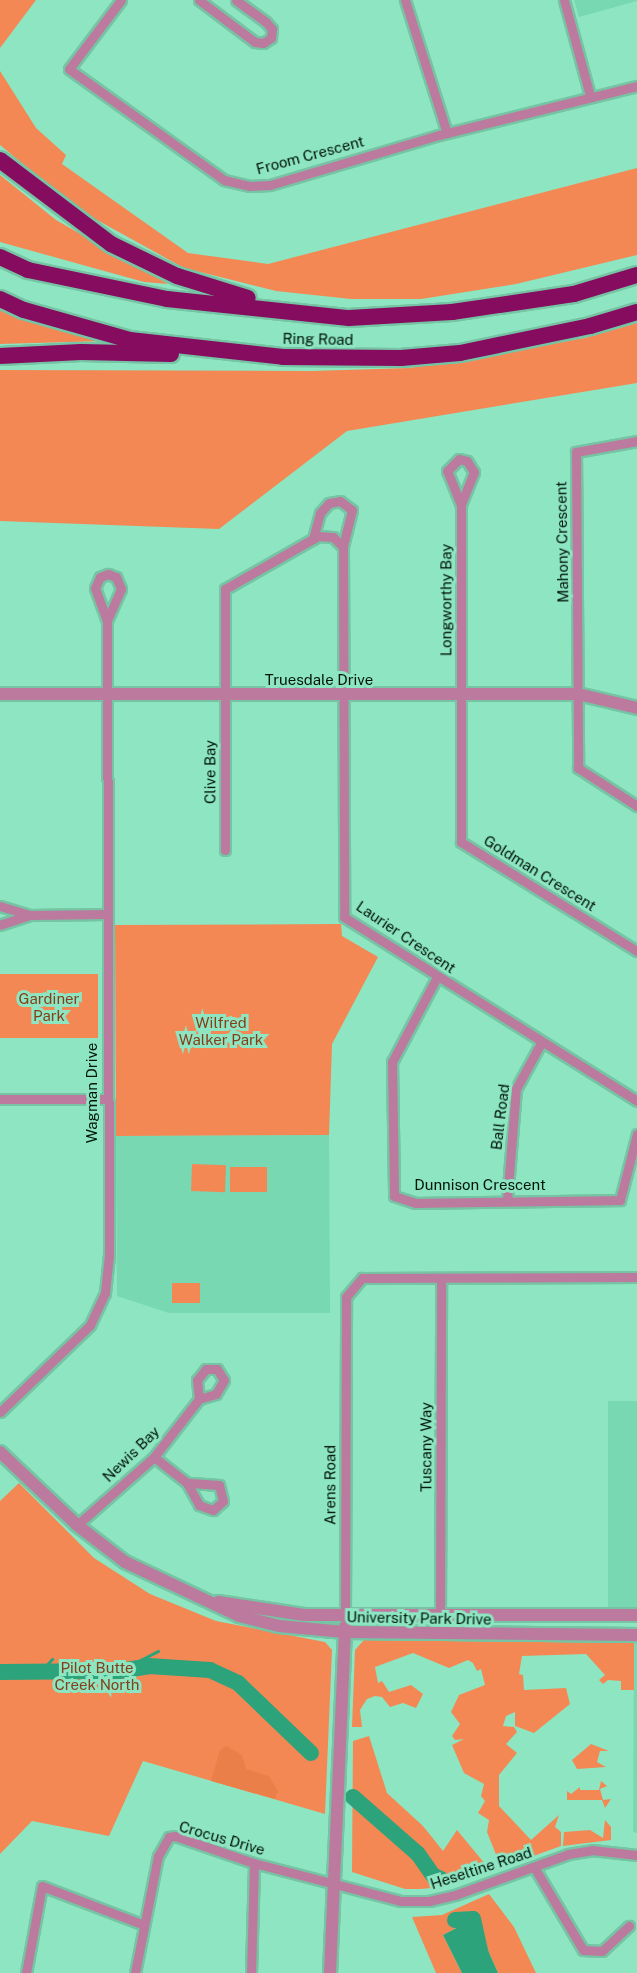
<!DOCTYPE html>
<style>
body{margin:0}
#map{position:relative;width:637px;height:1973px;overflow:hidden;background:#8de6c1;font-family:"Public Sans",sans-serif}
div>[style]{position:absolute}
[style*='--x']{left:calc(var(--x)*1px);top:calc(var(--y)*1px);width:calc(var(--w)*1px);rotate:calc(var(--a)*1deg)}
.built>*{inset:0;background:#77d8b1;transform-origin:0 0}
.green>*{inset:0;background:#f38854;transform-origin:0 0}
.forest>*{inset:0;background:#eb7f49}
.water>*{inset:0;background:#2da37c}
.stream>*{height:3px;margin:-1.5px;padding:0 1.5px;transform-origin:1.5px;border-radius:1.5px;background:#2da37c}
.river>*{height:16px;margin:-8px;padding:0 8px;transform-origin:8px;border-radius:8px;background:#2da37c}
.roads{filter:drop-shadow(2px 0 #76c4a4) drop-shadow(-2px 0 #76c4a4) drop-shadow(0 2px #76c4a4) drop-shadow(0 -2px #76c4a4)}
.minor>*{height:9px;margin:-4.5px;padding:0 4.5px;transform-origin:4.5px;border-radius:4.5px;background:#bb7a9e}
.tertiary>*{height:12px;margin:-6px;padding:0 6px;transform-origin:6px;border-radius:6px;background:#bb7a9e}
.motorway>*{height:16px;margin:-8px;padding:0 8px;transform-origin:8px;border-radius:8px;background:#850c5f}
span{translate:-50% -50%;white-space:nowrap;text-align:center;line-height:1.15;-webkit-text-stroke:6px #8de6c1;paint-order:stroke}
.street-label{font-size:15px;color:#00140a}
.park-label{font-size:15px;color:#843e19}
</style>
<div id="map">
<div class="built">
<i style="clip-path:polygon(574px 0,637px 0,637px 1px,579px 17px)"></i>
<i style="clip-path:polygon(329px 1135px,330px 1313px,169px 1313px,117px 1296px,116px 1136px)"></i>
<i style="left:637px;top:1401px;width:206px;height:29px;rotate:90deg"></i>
<i style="clip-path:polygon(634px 1641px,637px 1641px,637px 1833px,633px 1832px)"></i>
</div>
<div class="green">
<i style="clip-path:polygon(0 0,36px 0,0 48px)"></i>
<i style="clip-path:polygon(0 71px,36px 128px,66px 155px,62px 164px,188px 253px,268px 264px,637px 168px,637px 255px,516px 284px,421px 299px,351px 299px,276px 291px,184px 268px,77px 209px,0 145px)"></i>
<i style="clip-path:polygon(0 175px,56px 220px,168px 284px,144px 282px,0 242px)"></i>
<i style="clip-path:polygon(0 310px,37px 321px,105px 341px,0 344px)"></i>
<i style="clip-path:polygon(637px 323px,637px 383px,347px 431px,219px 529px,0 521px,0 370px,311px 371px,410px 368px,585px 338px)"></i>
<i style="clip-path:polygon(341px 924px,342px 936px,378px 957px,332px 1044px,329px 1135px,116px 1136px,115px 925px)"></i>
<i style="left:98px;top:974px;width:64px;height:98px;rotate:90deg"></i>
<i style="left:192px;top:1164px;width:34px;height:27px;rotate:2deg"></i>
<i style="left:230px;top:1167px;width:37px;height:25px"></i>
<i style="left:172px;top:1283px;width:28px;height:20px"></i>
<i style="clip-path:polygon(19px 1483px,94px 1558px,150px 1594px,216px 1621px,325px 1642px,332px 1650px,325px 1814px,143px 1761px,109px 1836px,32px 1821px,0 1854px,0 1501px)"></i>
<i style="clip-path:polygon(364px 1640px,634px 1641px,634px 1690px,621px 1690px,621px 1681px,608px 1680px,603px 1684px,599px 1680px,605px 1675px,586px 1654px,522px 1656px,519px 1674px,523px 1675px,524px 1690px,566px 1688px,570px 1704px,534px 1733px,515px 1726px,515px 1712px,506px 1716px,503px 1726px,514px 1727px,517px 1732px,506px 1744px,517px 1753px,499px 1775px,499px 1806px,531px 1840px,559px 1815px,555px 1827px,561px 1832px,561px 1846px,503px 1867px,499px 1862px,487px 1832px,489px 1820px,478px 1813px,485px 1801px,481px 1796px,484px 1784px,464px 1773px,452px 1745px,464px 1739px,455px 1740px,452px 1736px,460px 1724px,451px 1712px,459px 1695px,485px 1685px,481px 1669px,477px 1671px,473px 1663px,468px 1660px,449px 1668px,413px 1653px,375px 1667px,378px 1683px,382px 1681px,389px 1692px,411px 1685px,423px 1694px,416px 1708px,403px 1703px,390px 1707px,382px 1697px,375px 1696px,367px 1699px,360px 1710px,362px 1727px,352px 1727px,355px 1650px)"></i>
<i style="clip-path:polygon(369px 1736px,387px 1793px,423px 1826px,443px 1851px,457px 1830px,490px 1870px,442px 1887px,421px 1889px,405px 1889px,352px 1872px,353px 1741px)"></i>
<i style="clip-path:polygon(591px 1744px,609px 1751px,600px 1751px,597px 1762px,606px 1767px,577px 1769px,572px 1760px)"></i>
<i style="clip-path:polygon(601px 1781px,607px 1786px,600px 1789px,603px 1800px,611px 1799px,605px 1808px,602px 1800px,567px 1800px,567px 1791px,571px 1794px,580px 1787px,580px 1790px,599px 1790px)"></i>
<i style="clip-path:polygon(605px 1820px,611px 1827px,611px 1840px,563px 1846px,564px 1832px,590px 1830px,603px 1838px)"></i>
<i style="clip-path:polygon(489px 1894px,514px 1927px,536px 1973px,498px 1973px,474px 1919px,443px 1935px,462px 1973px,436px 1973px,412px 1917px,442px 1915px)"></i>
</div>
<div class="forest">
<i style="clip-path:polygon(226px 1746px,242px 1755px,246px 1769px,269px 1776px,278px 1791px,275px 1799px,211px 1781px,220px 1750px)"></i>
</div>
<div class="water">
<i style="clip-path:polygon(474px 1919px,498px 1973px,462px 1973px,443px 1935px)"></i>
</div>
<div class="stream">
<i style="--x:119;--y:1671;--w:44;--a:-27.1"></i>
<i style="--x:16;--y:1672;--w:6;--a:51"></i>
<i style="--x:40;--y:1672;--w:18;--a:-47"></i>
<i style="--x:425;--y:1865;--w:21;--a:23"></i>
</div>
<div class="river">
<i style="--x:0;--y:1672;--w:119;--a:-0.5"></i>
<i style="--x:119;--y:1671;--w:30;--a:-9"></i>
<i style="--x:149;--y:1666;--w:61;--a:3.8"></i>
<i style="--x:210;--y:1670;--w:31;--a:25"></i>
<i style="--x:238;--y:1683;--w:101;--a:43.8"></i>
<i style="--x:353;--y:1797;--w:86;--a:41.2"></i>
<i style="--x:418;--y:1854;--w:32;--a:55"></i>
<i style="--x:455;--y:1920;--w:18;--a:-3"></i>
<i style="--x:473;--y:1919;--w:55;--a:77.5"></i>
</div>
<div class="roads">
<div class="minor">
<i style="--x:121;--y:0;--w:86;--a:127"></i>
<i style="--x:69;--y:69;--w:191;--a:35.6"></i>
<i style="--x:224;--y:180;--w:26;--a:13"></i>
<i style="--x:249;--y:186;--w:21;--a:-3"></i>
<i style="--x:270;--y:185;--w:176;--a:-16.5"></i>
<i style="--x:439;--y:135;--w:204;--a:-13.9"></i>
<i style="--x:199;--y:0;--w:70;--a:36.9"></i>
<i style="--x:255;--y:42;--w:8;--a:7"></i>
<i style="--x:263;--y:43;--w:9;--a:-32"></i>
<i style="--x:271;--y:38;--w:9;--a:-84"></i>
<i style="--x:272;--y:29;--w:9;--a:-131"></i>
<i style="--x:266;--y:22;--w:37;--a:-144"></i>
<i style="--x:405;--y:0;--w:139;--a:72.5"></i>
<i style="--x:564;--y:0;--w:99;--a:74.8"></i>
<i style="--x:637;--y:441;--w:62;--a:169.8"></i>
<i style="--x:576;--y:452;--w:316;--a:89.6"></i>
<i style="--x:578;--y:768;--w:70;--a:32.8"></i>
<i style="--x:461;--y:505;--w:37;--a:-112"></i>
<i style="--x:447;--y:471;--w:17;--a:-45"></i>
<i style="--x:459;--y:459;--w:8;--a:14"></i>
<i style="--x:467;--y:461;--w:13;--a:58"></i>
<i style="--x:474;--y:472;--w:35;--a:112"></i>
<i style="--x:461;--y:505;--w:337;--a:90"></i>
<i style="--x:461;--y:842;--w:207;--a:31.8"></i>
<i style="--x:313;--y:539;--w:27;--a:-75"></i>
<i style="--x:320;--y:513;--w:13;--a:-48"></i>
<i style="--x:329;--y:503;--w:11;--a:-10"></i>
<i style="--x:340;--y:501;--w:15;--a:37"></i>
<i style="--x:352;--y:510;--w:38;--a:104"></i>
<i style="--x:108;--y:574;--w:9;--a:21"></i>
<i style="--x:116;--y:577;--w:13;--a:67"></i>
<i style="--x:121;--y:589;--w:35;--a:114"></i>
<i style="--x:107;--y:621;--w:35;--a:-110"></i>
<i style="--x:95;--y:588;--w:12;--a:-66"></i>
<i style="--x:100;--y:577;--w:9;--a:-21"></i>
<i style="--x:225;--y:850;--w:261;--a:-90"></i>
<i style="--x:225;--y:589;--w:107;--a:-29.7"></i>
<i style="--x:318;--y:536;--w:15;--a:4"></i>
<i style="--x:333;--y:537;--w:14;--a:45"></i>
<i style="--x:343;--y:547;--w:370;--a:89.8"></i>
<i style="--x:344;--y:917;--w:346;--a:32.1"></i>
<i style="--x:0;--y:906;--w:31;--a:17"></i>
<i style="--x:30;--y:915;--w:32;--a:162"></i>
<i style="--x:30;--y:915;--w:77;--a:-0.7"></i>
<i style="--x:437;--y:977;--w:96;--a:117.9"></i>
<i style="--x:392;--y:1062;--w:134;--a:89.1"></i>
<i style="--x:394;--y:1196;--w:23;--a:18"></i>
<i style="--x:416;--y:1203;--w:204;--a:-0.8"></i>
<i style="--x:620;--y:1200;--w:68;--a:-75.6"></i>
<i style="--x:0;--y:1099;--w:106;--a:0"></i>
<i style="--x:507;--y:1200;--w:111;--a:-85.4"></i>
<i style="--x:516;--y:1089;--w:52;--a:-61.5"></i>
<i style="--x:0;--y:1412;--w:125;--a:-44"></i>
<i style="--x:90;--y:1325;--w:35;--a:-65"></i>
<i style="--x:105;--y:1293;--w:38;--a:-84"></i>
<i style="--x:109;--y:1255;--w:634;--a:-90.18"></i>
<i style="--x:154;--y:1457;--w:42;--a:38.2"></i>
<i style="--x:187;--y:1483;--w:25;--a:61"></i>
<i style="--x:199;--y:1505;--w:15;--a:20"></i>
<i style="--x:213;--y:1510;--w:13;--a:-42"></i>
<i style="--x:223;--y:1501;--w:16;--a:-104"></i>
<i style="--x:219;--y:1485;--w:32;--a:-176"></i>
<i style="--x:77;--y:1525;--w:103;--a:-41.4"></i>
<i style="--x:154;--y:1457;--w:73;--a:-52.2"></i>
<i style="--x:199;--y:1399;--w:19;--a:-96"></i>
<i style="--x:197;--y:1380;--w:14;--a:-51"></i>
<i style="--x:206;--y:1369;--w:11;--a:0"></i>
<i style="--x:217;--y:1369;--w:13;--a:58"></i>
<i style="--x:224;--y:1380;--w:16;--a:120"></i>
<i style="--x:216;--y:1394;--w:18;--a:164"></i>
<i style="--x:345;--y:1615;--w:318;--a:-89.8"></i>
<i style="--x:346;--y:1297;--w:25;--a:-50"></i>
<i style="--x:362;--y:1278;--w:275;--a:-0.2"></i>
<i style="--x:440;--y:1615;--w:337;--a:-89.8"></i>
<i style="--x:534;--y:1867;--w:96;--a:59.4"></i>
<i style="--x:583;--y:1950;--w:19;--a:3"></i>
<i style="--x:602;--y:1951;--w:37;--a:-43"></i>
<i style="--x:26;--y:1973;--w:88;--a:-79.6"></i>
<i style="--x:42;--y:1886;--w:109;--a:20.9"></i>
<i style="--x:135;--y:1973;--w:119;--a:-78.9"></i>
<i style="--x:158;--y:1856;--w:22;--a:-60"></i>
<i style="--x:169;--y:1837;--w:6;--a:-9"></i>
<i style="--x:175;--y:1836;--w:83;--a:18.9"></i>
<i style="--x:254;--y:1863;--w:152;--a:14.5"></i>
<i style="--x:401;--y:1901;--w:28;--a:0"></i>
<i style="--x:429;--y:1901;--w:27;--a:-13"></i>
<i style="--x:455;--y:1895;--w:120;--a:-19.9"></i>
<i style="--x:568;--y:1854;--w:24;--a:-9"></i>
<i style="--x:592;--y:1850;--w:45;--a:6.3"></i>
<i style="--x:251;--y:1973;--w:110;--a:-88.4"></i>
</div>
<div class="tertiary">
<i style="--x:0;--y:694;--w:578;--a:0"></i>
<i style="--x:578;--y:694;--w:61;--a:13.3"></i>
<i style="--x:0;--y:1452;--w:106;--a:43.5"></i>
<i style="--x:77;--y:1525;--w:61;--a:37.6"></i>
<i style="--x:125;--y:1562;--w:126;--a:25.3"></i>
<i style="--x:239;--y:1616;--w:41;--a:14"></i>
<i style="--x:279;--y:1626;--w:66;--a:5.2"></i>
<i style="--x:345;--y:1632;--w:292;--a:0.6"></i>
<i style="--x:218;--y:1602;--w:87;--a:8.6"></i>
<i style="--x:304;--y:1615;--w:333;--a:0"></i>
<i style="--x:330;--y:1973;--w:347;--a:-87.5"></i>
</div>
<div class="motorway">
<i style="--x:0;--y:160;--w:139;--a:37.1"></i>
<i style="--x:111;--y:244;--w:73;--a:25.9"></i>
<i style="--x:177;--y:276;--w:74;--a:17.2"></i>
<i style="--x:0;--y:257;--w:31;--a:25"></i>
<i style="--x:28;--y:270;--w:142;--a:11.8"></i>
<i style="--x:167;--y:299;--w:183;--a:6"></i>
<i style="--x:349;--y:318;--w:103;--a:-3.3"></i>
<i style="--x:452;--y:312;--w:123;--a:-8.4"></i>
<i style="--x:574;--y:294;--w:66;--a:-16.8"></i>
<i style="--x:0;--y:299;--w:26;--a:25"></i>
<i style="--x:24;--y:310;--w:110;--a:15.8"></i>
<i style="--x:130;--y:340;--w:154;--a:6.3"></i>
<i style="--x:283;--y:357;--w:118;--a:0.5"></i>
<i style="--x:401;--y:358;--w:59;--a:-4.8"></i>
<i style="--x:460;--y:353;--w:133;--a:-11.7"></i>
<i style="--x:590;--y:326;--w:49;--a:-16.6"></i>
<i style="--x:0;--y:356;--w:81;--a:-2.8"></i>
<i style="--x:81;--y:352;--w:90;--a:1.3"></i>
</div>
</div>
<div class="street-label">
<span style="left:310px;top:155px;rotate:-15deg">Froom Crescent</span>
<span style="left:318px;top:339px;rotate:1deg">Ring Road</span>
<span style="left:562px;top:542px;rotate:-91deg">Mahony Crescent</span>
<span style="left:446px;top:600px;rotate:-90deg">Longworthy Bay</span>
<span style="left:319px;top:680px">Truesdale Drive</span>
<span style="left:210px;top:772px;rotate:-90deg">Clive Bay</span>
<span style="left:540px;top:873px;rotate:32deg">Goldman Crescent</span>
<span style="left:406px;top:937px;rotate:34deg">Laurier Crescent</span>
<span style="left:92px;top:1093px;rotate:-90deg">Wagman Drive</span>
<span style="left:500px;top:1117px;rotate:-83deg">Ball Road</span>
<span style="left:480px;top:1185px">Dunnison Crescent</span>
<span style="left:426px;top:1447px;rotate:-90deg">Tuscany Way</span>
<span style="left:131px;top:1454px;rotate:-44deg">Newis Bay</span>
<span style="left:330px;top:1485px;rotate:-90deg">Arens Road</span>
<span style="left:419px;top:1618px;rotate:1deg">University Park Drive</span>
<span style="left:222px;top:1838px;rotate:16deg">Crocus Drive</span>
<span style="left:481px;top:1868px;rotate:-18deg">Heseltine Road</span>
</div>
<div class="park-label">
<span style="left:49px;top:1007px">Gardiner<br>Park</span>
<span style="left:221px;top:1031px">Wilfred<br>Walker Park</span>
<span style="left:97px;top:1676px">Pilot Butte<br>Creek North</span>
</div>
</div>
